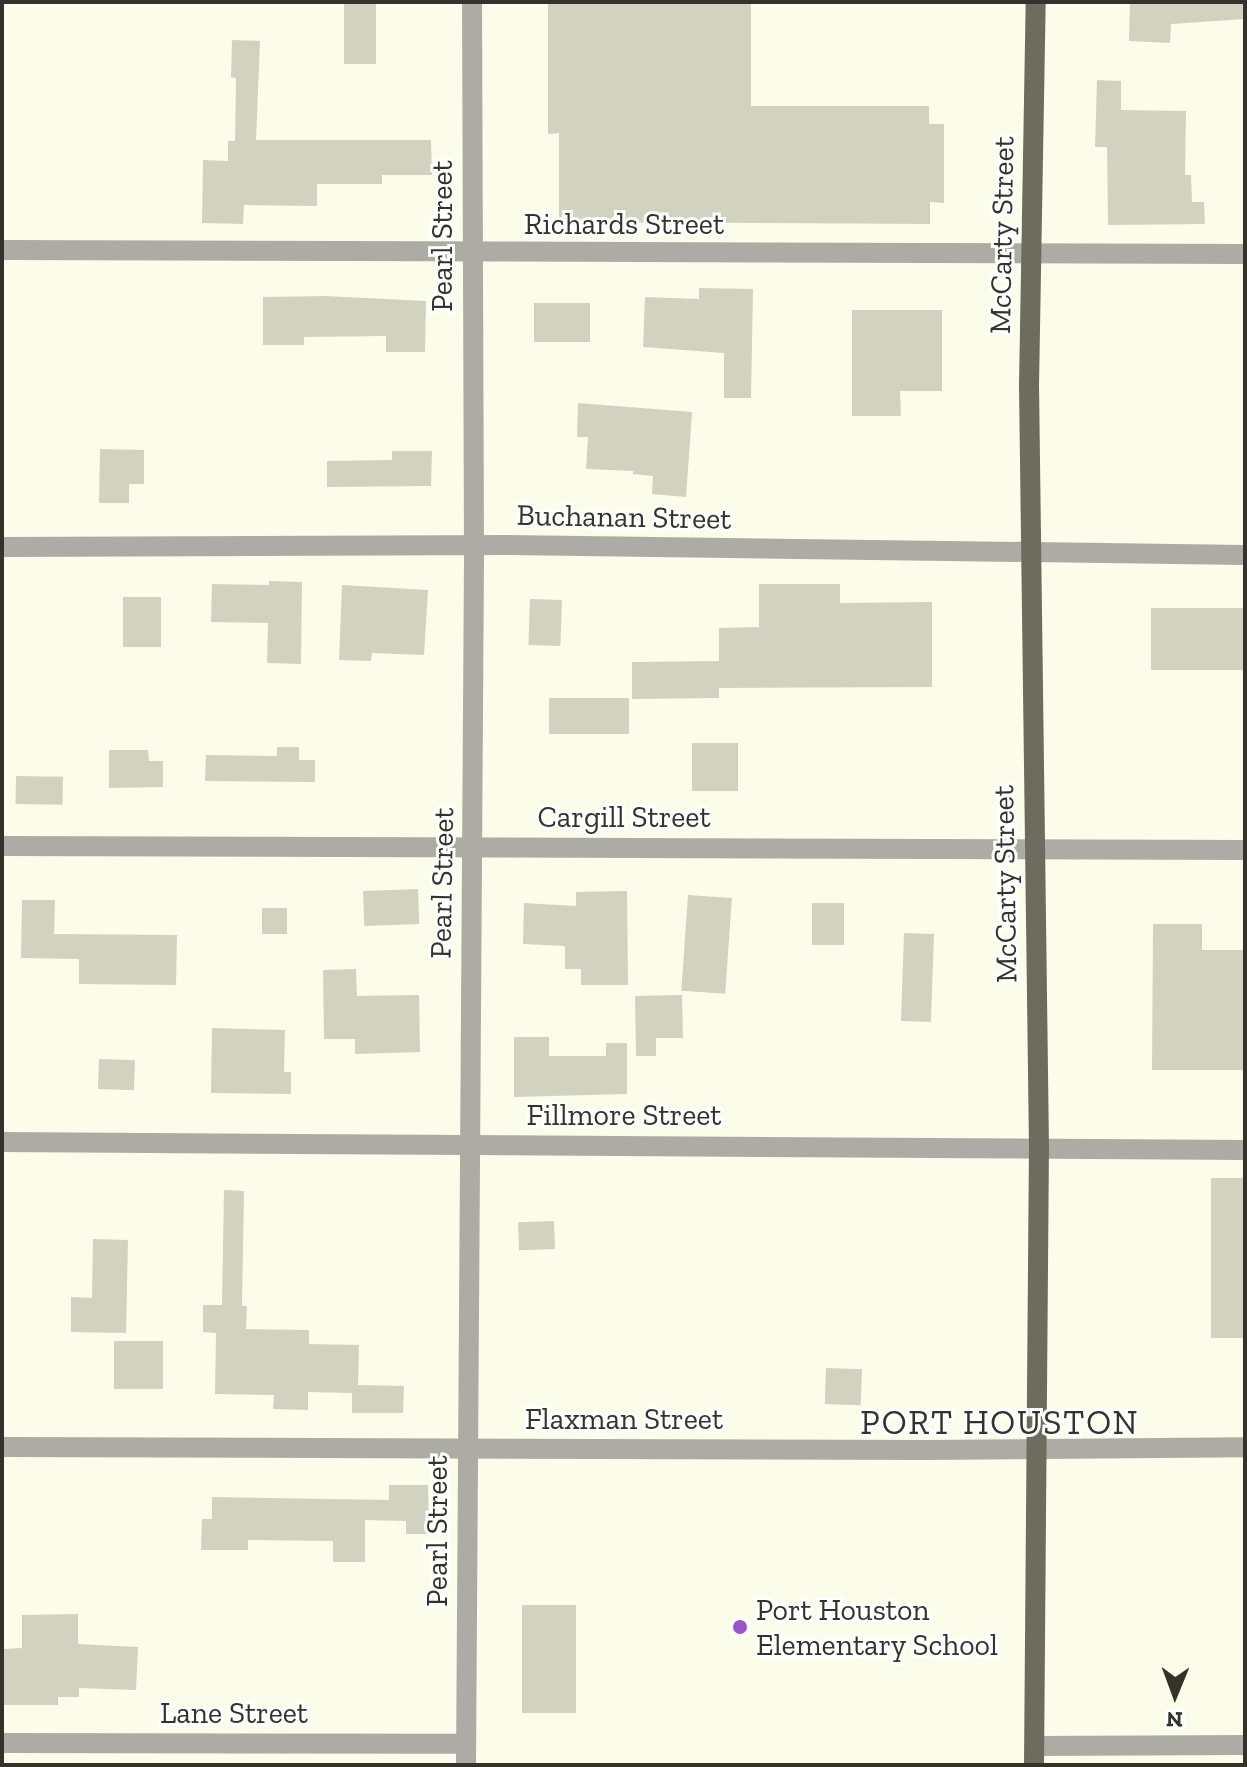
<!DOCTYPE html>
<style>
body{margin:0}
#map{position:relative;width:1247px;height:1767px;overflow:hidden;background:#fcfcea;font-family:"Zilla Slab",serif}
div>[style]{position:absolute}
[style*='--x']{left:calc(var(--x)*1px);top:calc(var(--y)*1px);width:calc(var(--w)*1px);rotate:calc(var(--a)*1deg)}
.building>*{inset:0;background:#d2d2c0;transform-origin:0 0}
.minor>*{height:20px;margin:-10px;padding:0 10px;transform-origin:10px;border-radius:10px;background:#acaca5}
.major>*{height:20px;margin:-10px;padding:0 10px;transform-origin:10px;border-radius:10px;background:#6c6c5f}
.dots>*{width:22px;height:22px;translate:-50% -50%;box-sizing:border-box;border:4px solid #fff;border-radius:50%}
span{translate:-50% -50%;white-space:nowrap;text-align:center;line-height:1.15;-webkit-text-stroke:6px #fff;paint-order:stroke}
.street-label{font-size:30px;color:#33332c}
.poi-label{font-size:30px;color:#33332c}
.left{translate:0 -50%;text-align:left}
.quarter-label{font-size:34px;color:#33332c;letter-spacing:2px}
.frame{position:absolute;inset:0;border:4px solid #33332c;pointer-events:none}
.north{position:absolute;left:1135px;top:1655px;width:80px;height:80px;-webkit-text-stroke:6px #fff;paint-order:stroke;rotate:181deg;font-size:22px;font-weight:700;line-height:32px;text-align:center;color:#33332c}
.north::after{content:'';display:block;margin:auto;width:28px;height:36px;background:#33332c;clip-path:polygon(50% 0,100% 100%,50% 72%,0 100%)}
</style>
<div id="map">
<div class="building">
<i style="left:344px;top:2px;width:32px;height:62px"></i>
<i style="clip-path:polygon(548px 2px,751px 2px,751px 106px,929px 106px,929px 124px,944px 124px,944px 203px,930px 202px,930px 224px,559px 222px,559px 133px,548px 134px)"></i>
<i style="clip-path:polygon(1130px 2px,1245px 2px,1245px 19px,1171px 24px,1170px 43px,1129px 41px)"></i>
<i style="clip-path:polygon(232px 40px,260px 41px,256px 140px,431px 140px,432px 175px,382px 175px,382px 184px,317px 184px,317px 206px,244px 205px,243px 224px,202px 223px,203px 160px,228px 161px,228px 141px,235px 141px,236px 78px,231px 77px)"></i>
<i style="clip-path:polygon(1097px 80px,1121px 81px,1121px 110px,1186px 111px,1185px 175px,1191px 175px,1192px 202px,1204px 202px,1205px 224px,1108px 225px,1107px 147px,1095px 147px)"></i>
<i style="clip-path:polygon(699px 288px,753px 289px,751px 398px,724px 398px,724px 353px,643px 347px,645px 297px,699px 299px)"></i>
<i style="clip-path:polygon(325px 296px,426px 301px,425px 352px,386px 352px,386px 336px,304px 337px,304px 345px,263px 345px,263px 297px)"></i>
<i style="left:534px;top:303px;width:56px;height:39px"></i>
<i style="clip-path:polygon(852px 310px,942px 310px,942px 391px,900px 391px,901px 416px,852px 416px)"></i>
<i style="clip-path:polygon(578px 403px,692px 412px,686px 497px,652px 494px,653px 476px,633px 474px,633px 471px,586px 469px,588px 437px,577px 437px)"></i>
<i style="clip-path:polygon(100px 449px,144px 450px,144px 484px,129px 484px,129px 503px,99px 503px)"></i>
<i style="clip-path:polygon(392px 451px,432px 451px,431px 486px,327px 487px,327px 461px,392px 460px)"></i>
<i style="clip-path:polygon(269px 581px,302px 582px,301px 664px,267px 663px,268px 623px,211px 622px,212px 584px,269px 585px)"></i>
<i style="clip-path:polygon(759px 584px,840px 584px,840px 603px,932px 602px,932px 687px,719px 688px,719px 698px,632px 699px,632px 662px,719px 661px,719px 628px,759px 627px)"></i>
<i style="clip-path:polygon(342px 585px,428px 590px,424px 655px,372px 653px,371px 661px,339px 660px)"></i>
<i style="left:123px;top:597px;width:38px;height:50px"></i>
<i style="left:530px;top:599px;width:32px;height:46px;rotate:2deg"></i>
<i style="left:1151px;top:608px;width:94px;height:62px"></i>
<i style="left:549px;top:698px;width:80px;height:36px"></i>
<i style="left:692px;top:743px;width:46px;height:48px"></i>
<i style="clip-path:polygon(277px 747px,299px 747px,299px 760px,315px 760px,315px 782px,205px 781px,206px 755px,277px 756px)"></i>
<i style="clip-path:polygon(109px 750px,148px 750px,149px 761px,163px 761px,163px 787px,109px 788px)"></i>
<i style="left:16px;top:776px;width:47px;height:28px;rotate:1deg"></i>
<i style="left:418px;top:889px;width:35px;height:55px;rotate:88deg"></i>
<i style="clip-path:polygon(627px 891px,628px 985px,581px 985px,581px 969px,565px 969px,565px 946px,523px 944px,524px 903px,576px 906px,576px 892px)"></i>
<i style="left:688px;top:895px;width:44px;height:96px;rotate:4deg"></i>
<i style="clip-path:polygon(22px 900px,55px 900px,54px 934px,177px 935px,176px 985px,79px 984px,79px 959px,21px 958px)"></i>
<i style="left:812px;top:903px;width:32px;height:42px"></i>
<i style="left:287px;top:908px;width:26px;height:25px;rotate:90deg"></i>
<i style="clip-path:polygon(1153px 924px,1202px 924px,1202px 950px,1245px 950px,1245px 1070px,1152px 1070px)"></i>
<i style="left:904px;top:933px;width:30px;height:88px;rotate:2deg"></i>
<i style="clip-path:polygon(356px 969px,357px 996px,419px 995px,420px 1052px,355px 1054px,355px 1039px,324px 1039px,323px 970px)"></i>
<i style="clip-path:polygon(682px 995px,683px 1038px,656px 1038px,656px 1056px,636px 1056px,635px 996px)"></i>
<i style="clip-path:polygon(212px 1028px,285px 1030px,284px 1072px,291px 1072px,291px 1094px,211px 1093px)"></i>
<i style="clip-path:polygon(514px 1037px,549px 1037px,549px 1056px,606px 1056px,606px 1043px,627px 1043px,627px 1094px,514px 1097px)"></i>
<i style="left:99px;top:1059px;width:36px;height:30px;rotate:2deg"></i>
<i style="left:1245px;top:1178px;width:160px;height:34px;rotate:90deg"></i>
<i style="clip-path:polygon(224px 1190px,244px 1191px,242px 1306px,247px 1306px,246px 1329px,309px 1330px,309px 1344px,359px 1345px,358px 1385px,404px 1386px,403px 1413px,352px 1413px,352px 1393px,308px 1392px,308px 1410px,273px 1409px,274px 1395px,215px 1394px,216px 1333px,203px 1332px,203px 1305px,222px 1305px)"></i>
<i style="left:554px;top:1221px;width:28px;height:36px;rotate:88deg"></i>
<i style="clip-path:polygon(93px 1239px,128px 1240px,126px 1333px,71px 1332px,71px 1297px,92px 1298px)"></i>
<i style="left:114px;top:1341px;width:49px;height:48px"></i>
<i style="left:826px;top:1368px;width:36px;height:36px;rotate:2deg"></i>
<i style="clip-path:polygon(389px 1485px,428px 1485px,429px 1534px,406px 1534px,406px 1521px,365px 1520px,365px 1562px,333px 1562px,333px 1541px,248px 1540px,248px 1550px,201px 1550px,202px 1519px,212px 1519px,212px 1497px,389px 1500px)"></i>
<i style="left:522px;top:1605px;width:54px;height:108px"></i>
<i style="clip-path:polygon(78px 1614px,78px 1644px,138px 1647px,136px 1690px,79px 1688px,79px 1697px,58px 1697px,58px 1705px,2px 1705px,2px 1649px,22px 1648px,22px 1615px)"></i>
</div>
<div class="minor">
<i style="--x:2;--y:250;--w:1243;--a:0.18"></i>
<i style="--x:2;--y:547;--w:503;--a:-0.23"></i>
<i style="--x:505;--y:545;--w:740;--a:0.77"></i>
<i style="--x:2;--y:846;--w:1243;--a:0.18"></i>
<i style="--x:2;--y:1142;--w:1243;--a:0.37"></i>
<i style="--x:2;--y:1447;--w:923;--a:0.19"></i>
<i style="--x:925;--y:1450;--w:320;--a:-0.5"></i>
<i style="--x:2;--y:1743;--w:464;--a:0.1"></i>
<i style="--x:1035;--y:1746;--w:210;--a:-0.3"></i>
<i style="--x:466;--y:1765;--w:1220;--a:-89.62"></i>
<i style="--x:474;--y:545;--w:543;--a:-90.21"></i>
</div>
<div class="major">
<i style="--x:1034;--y:1765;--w:617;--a:-89.54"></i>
<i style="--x:1039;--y:1148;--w:762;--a:-90.75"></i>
<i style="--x:1029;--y:386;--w:384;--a:-89"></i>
</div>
<div class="dots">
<i style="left:740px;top:1627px;background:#9854c9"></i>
</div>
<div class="street-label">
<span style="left:624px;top:224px">Richards Street</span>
<span style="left:1002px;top:235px;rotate:-89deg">McCarty Street</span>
<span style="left:442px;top:236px;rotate:-90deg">Pearl Street</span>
<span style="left:624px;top:517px;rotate:1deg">Buchanan Street</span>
<span style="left:624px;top:817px">Cargill Street</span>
<span style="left:442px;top:883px;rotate:-89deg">Pearl Street</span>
<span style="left:1005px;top:884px;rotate:-91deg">McCarty Street</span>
<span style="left:624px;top:1115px">Fillmore Street</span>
<span style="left:624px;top:1419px">Flaxman Street</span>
<span style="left:437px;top:1531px;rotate:-90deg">Pearl Street</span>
<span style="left:234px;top:1713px">Lane Street</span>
</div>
<div class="poi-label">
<span class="left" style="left:756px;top:1627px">Port Houston<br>Elementary School</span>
</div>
<div class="quarter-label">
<span style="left:1000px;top:1423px">PORT HOUSTON</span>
</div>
<div class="frame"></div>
<div class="north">N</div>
</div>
